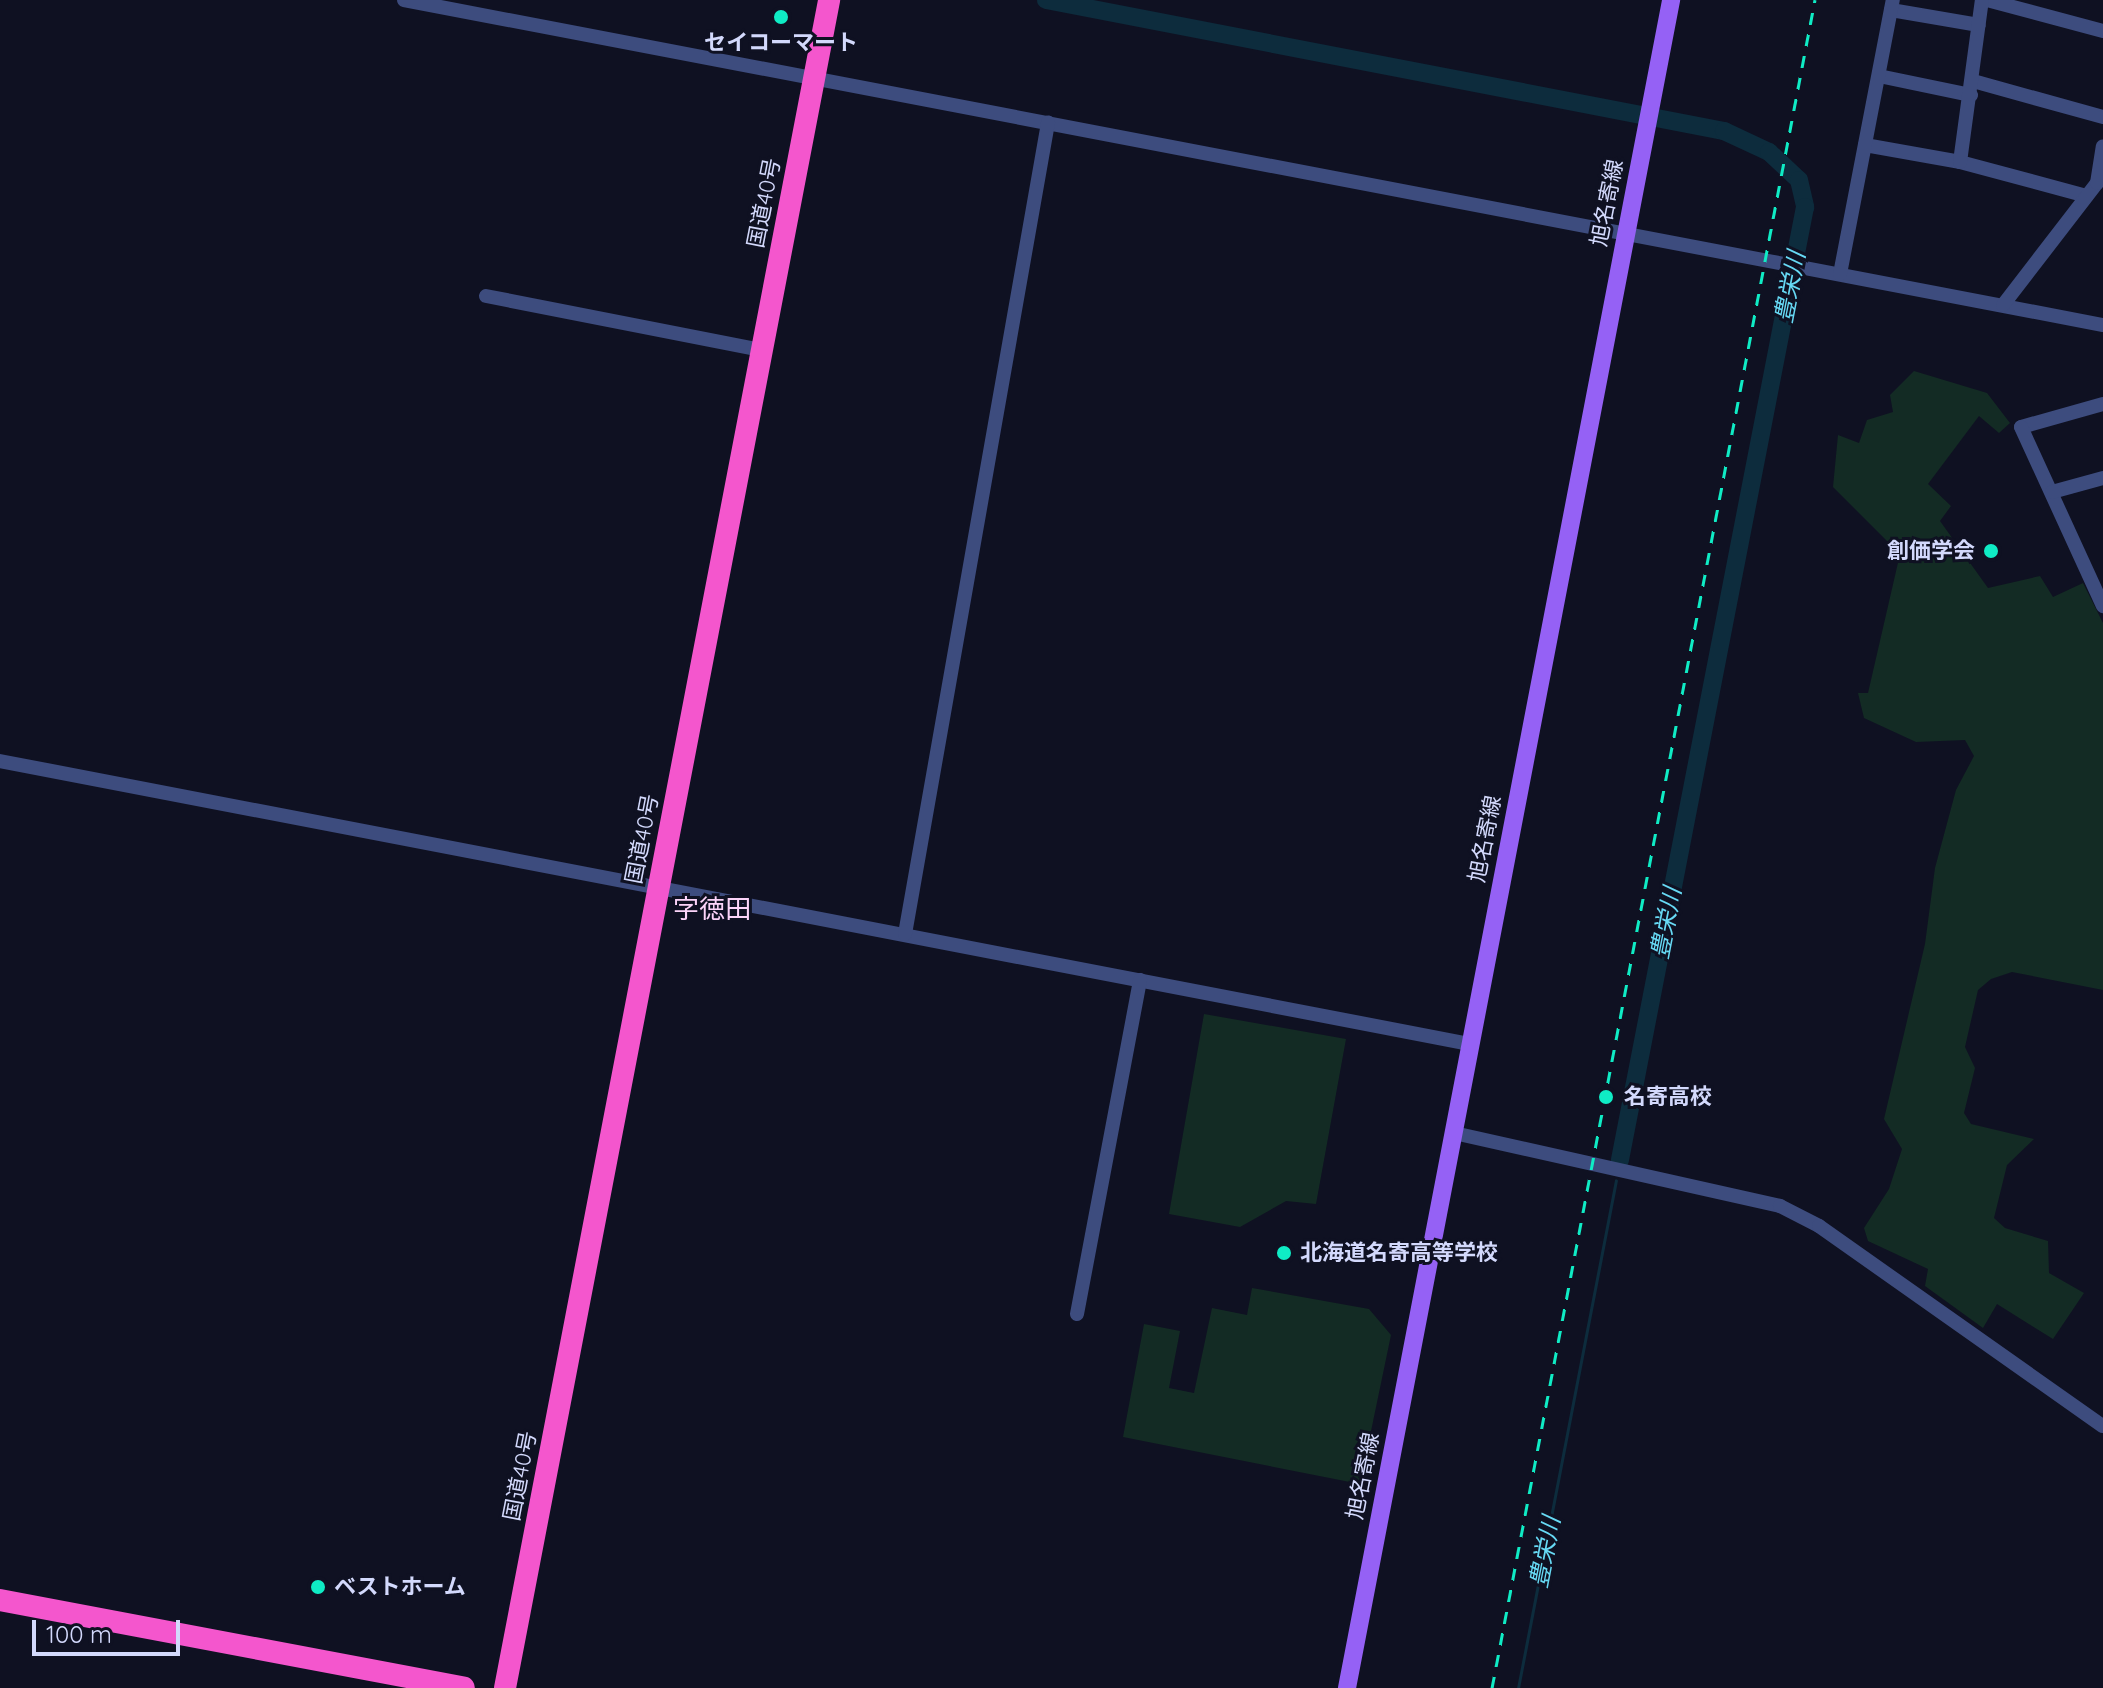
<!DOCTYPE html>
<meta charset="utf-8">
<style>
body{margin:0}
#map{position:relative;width:2103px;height:1688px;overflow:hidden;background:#0f1122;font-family:Quicksand,"Noto Sans JP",sans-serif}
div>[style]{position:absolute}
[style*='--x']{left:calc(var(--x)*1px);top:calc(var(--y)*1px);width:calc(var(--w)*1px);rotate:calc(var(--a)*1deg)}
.green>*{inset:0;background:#132b24}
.stream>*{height:3px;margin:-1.5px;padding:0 1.5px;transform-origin:1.5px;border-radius:1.5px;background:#0d2c3d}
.river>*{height:18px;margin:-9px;padding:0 9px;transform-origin:9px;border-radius:9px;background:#0d2c3d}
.minor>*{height:14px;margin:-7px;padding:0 7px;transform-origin:7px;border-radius:7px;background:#3d4c7e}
.major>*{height:18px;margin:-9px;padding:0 9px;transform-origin:9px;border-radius:9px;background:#9561f5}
.highway>*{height:22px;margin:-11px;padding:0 11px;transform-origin:11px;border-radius:11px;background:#f456cd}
.rail>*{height:3px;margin-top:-1.5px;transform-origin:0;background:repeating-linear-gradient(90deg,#0fecc5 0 12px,transparent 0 22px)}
.dots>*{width:22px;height:22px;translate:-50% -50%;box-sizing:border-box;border:4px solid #0f1122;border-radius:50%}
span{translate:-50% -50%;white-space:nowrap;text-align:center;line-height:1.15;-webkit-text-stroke:6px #0f1122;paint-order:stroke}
.poi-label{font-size:22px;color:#d3d9fc;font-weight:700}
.right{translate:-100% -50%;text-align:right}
.left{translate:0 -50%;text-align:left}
.street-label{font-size:22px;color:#d3d9fc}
.water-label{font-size:24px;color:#67daf5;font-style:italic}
.quarter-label{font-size:26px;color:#fcd4f9}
.scale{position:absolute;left:32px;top:1620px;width:148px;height:36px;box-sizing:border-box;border:4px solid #d3d9fc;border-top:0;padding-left:10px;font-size:24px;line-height:28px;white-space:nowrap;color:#d3d9fc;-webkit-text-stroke:6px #0f1122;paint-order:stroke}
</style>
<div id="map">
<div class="green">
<i style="clip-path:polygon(1914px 371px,1987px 393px,2010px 423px,1999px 433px,1979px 416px,1928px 484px,1951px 506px,1940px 521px,1988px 588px,2040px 576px,2053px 597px,2083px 583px,2103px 623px,2103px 990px,2012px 972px,1991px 979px,1978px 990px,1965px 1047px,1975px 1068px,1964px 1113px,1971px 1124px,2034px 1139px,2007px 1165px,1994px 1218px,2005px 1228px,2048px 1241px,2049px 1273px,2084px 1293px,2053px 1339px,1997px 1304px,1983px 1328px,1925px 1286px,1928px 1269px,1868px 1241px,1864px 1228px,1889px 1189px,1902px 1149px,1884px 1119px,1925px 944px,1935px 868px,1956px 790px,1974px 756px,1965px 740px,1916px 742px,1864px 718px,1858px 693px,1868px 693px,1900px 554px,1833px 487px,1838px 435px,1859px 443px,1867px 420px,1893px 412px,1890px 395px)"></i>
<i style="clip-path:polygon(1204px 1014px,1346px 1039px,1316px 1204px,1286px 1201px,1240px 1227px,1169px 1214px)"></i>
<i style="clip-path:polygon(1252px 1288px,1369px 1309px,1391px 1335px,1360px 1484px,1123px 1437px,1144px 1324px,1180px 1331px,1169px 1388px,1194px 1393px,1212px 1308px,1247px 1315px)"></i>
</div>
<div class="stream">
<i style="--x:1518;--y:1688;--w:517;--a:-79.08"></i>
</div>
<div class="river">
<i style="--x:1046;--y:0;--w:691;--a:10.94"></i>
<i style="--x:1724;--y:131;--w:50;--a:25"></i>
<i style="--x:1769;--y:152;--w:41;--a:43"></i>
<i style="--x:1799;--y:180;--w:28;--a:77"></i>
<i style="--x:1805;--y:207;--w:971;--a:100.99"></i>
</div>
<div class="minor">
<i style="--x:404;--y:0;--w:1730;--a:10.83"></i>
<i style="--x:1987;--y:0;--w:120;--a:15"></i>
<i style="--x:1891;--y:10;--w:89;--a:9.7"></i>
<i style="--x:1879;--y:76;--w:94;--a:11.7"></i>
<i style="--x:1973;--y:81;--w:135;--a:15.5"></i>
<i style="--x:1865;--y:145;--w:97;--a:10.1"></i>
<i style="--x:1960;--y:162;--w:131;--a:15"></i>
<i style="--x:1960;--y:162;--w:163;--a:-82.3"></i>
<i style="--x:1840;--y:274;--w:279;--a:-79.1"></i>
<i style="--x:486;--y:296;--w:281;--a:11.1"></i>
<i style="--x:2003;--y:305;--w:154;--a:-52.4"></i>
<i style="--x:2097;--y:183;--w:37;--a:-81"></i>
<i style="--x:2103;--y:404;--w:85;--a:164.3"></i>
<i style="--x:2021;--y:427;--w:197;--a:65.4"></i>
<i style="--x:2052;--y:492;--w:53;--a:-15.4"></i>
<i style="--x:0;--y:761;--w:1497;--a:10.9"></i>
<i style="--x:905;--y:934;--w:824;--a:-80"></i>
<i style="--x:1454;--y:1133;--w:334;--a:12.6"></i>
<i style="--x:1780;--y:1206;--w:44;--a:27.1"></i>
<i style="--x:1819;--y:1226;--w:347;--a:35.2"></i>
<i style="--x:1077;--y:1314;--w:340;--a:-79.3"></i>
</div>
<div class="major">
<i style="--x:1347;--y:1688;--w:1719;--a:-79.13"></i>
</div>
<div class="highway">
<i style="--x:0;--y:1600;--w:472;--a:10.7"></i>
<i style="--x:505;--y:1688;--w:1719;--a:-79.13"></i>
</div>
<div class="rail">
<i style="--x:1492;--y:1688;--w:1719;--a:-79.17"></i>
</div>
<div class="dots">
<i style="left:781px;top:17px;background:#0fecc5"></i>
<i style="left:1991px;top:551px;background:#0fecc5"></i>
<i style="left:1606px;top:1097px;background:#0fecc5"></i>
<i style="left:1284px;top:1253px;background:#0fecc5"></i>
<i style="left:318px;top:1587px;background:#0fecc5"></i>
</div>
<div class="poi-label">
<span style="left:781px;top:43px">セイコーマート</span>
<span class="right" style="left:1975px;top:551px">創価学会</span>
<span class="left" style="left:1624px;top:1097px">名寄高校</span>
<span class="left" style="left:1300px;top:1253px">北海道名寄高等学校</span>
<span class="left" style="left:334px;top:1587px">ベストホーム</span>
</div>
<div class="street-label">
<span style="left:764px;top:203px;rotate:-79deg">国道40号</span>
<span style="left:1607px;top:203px;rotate:-79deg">旭名寄線</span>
<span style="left:642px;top:839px;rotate:-79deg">国道40号</span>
<span style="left:1485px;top:839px;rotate:-79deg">旭名寄線</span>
<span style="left:520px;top:1476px;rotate:-79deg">国道40号</span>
<span style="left:1363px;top:1476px;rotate:-79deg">旭名寄線</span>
</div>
<div class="water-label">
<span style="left:1790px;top:287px;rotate:-79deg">豊栄川</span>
<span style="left:1666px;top:923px;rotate:-79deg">豊栄川</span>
<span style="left:1545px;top:1552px;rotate:-79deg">豊栄川</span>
</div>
<div class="quarter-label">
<span style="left:712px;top:909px">字徳田</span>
</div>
<div class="scale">100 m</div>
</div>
